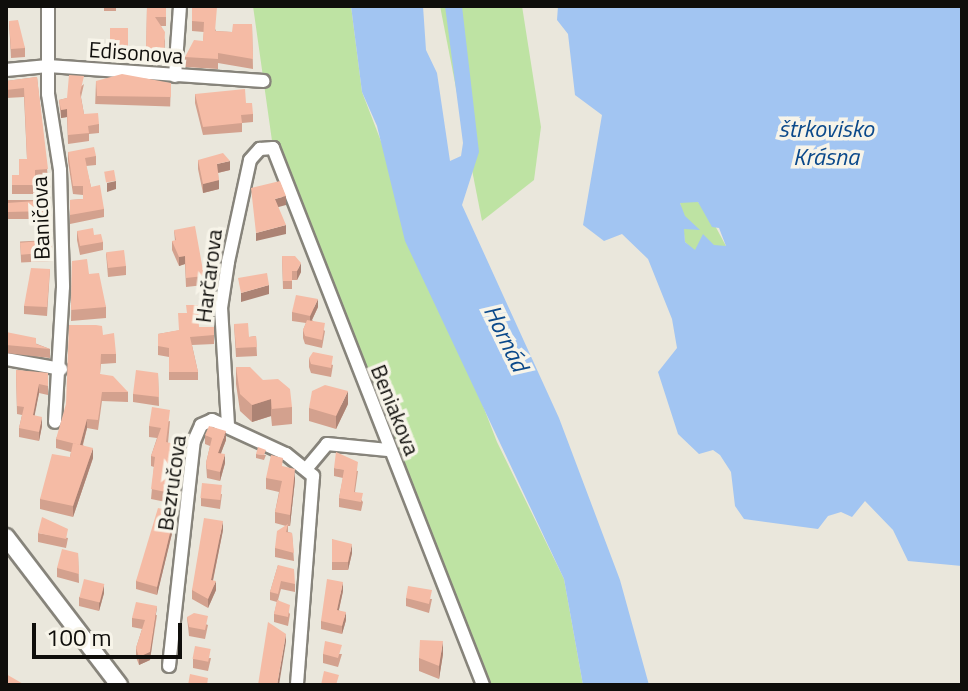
<!DOCTYPE html>
<meta charset="utf-8">
<style>
body{margin:0}
#map{position:relative;width:968px;height:691px;overflow:hidden;background:#eae7dc;font-family:"Titillium Web",sans-serif}
div>[style]{position:absolute}
[style*='--x']{left:calc(var(--x)*1px);top:calc(var(--y)*1px);width:calc(var(--w)*1px);rotate:calc(var(--a)*1deg)}
.green>*{inset:0;background:#bee3a3}
.water>*{inset:0;background:#a2c5f2}
.roads{filter:drop-shadow(2px 0 #87847b) drop-shadow(-2px 0 #87847b) drop-shadow(0 2px #87847b) drop-shadow(0 -2px #87847b)}
.minor>*{height:12px;margin:-6px;padding:0 6px;transform-origin:6px;border-radius:6px;background:#fff}
.secondary>*{height:16px;margin:-8px;padding:0 8px;transform-origin:8px;border-radius:8px;background:#fff}
.wall>*{inset:0;background:#d3a18e;transform-origin:0 0}
.shaded-wall>*{inset:0;background:#ac8374}
.building>*{inset:0;background:#f5bba5;transform-origin:0 0}
span{translate:-50% -50%;white-space:nowrap;text-align:center;line-height:1.15;-webkit-text-stroke:7px #f7f4e9;paint-order:stroke}
.street-label{font-size:22px;color:#0f0e0b}
.water-label{font-size:24px;color:#0b498a;font-style:italic}
.frame{position:absolute;inset:0;border:8px solid #0f0e0b;pointer-events:none}
.scale{position:absolute;left:32px;top:623px;width:150px;height:36px;box-sizing:border-box;border:4px solid #0f0e0b;border-top:0;padding-left:10px;font-size:24px;line-height:28px;white-space:nowrap;color:#0f0e0b;-webkit-text-stroke:6px #f7f4e9;paint-order:stroke}
</style>
<div id="map">
<div class="green">
<i style="clip-path:polygon(253px 6px,351px 6px,362px 92px,497px 442px,564px 579px,583px 685px,483px 685px,273px 148px)"></i>
<i style="clip-path:polygon(440px 6px,522px 6px,541px 127px,534px 180px,482px 221px)"></i>
<i style="clip-path:polygon(680px 202px,698px 202px,706px 209px,726px 246px,694px 251px,685px 242px)"></i>
</div>
<div class="water">
<i style="clip-path:polygon(351px 6px,423px 6px,426px 50px,437px 73px,450px 161px,461px 156px,463px 143px,445px 6px,462px 6px,479px 152px,462px 205px,559px 418px,620px 580px,649px 685px,583px 685px,564px 579px,405px 241px,377px 126px,362px 92px)"></i>
<i style="clip-path:polygon(evenodd,558px 6px,962px 6px,962px 566px,908px 561px,893px 530px,865px 501px,852px 517px,841px 512px,828px 516px,818px 529px,744px 519px,735px 506px,731px 472px,720px 455px,713px 450px,699px 454px,678px 434px,658px 372px,677px 348px,672px 319px,648px 259px,622px 234px,604px 241px,583px 225px,602px 115px,575px 95px,568px 34px,557px 20px,558px 6px,698px 202px,712px 227px,719px 228px,726px 246px,714px 245px,703px 234px,695px 250px,685px 242px,684px 229px,700px 230px,685px 216px,680px 203px,698px 202px)"></i>
</div>
<div class="roads">
<div class="minor">
<i style="--x:48;--y:6;--w:88;--a:90"></i>
<i style="--x:48;--y:94;--w:77;--a:81"></i>
<i style="--x:60;--y:170;--w:117;--a:88.5"></i>
<i style="--x:63;--y:287;--w:135;--a:93.4"></i>
<i style="--x:6;--y:70;--w:42;--a:-5.4"></i>
<i style="--x:48;--y:66;--w:216;--a:4"></i>
<i style="--x:175;--y:76;--w:70;--a:-85.9"></i>
<i style="--x:6;--y:359;--w:56;--a:10.3"></i>
<i style="--x:228;--y:425;--w:117;--a:-93.4"></i>
<i style="--x:221;--y:308;--w:47;--a:-81.3"></i>
<i style="--x:228;--y:262;--w:104;--a:-77.8"></i>
<i style="--x:250;--y:160;--w:15;--a:-48"></i>
<i style="--x:260;--y:149;--w:13;--a:-4"></i>
<i style="--x:273;--y:148;--w:577;--a:68.64"></i>
<i style="--x:307;--y:468;--w:31;--a:-50"></i>
<i style="--x:327;--y:444;--w:61;--a:5.6"></i>
<i style="--x:169;--y:666;--w:226;--a:-83.7"></i>
<i style="--x:194;--y:441;--w:17;--a:-66"></i>
<i style="--x:201;--y:425;--w:12;--a:-24"></i>
<i style="--x:212;--y:420;--w:81;--a:24.7"></i>
<i style="--x:286;--y:454;--w:35;--a:39"></i>
<i style="--x:313;--y:476;--w:210;--a:94.4"></i>
</div>
<div class="secondary">
<i style="--x:6;--y:537;--w:186;--a:52.6"></i>
</div>
</div>
<div class="wall">
<i style="left:104px;top:6px;width:12px;height:5px"></i>
<i style="clip-path:polygon(147px 6px,166px 6px,166px 26px,161px 26px,165px 41px,164px 62px,146px 61px)"></i>
<i style="clip-path:polygon(192px 6px,206px 6px,216px 31px,232px 32px,252px 24px,253px 69px,218px 63px,218px 69px,185px 67px,185px 57px,203px 41px,204px 32px,192px 31px)"></i>
<i style="clip-path:polygon(9px 21px,25px 48px,25px 57px,11px 58px)"></i>
<i style="left:110px;top:28px;width:18px;height:31px"></i>
<i style="clip-path:polygon(37px 77px,48px 178px,35px 179px,35px 194px,12px 194px,12px 175px,19px 175px,27px 159px,24px 97px,6px 98px,6px 81px)"></i>
<i style="left:96px;top:81px;width:75px;height:23px;rotate:2deg"></i>
<i style="clip-path:polygon(84px 84px,81px 97px,84px 114px,99px 124px,99px 133px,89px 134px,89px 141px,68px 144px,67px 117px,61px 118px,59px 100px,67px 98px)"></i>
<i style="clip-path:polygon(195px 94px,246px 103px,253px 114px,253px 122px,242px 123px,242px 132px,203px 135px,195px 103px)"></i>
<i style="clip-path:polygon(68px 152px,96px 156px,96px 165px,86px 166px,91px 187px,104px 209px,104px 217px,70px 224px,70px 200px,83px 199px,83px 195px,73px 194px,68px 161px)"></i>
<i style="clip-path:polygon(198px 160px,230px 170px,218px 173px,219px 189px,203px 193px,198px 169px)"></i>
<i style="left:50px;top:200px;width:19px;height:43px;rotate:90deg"></i>
<i style="clip-path:polygon(174px 230px,204px 276px,204px 285px,186px 287px,185px 264px,179px 266px,172px 250px,172px 241px,175px 241px)"></i>
<i style="clip-path:polygon(77px 231px,94px 235px,103px 242px,103px 250px,80px 255px,77px 240px)"></i>
<i style="left:51px;top:240px;width:21px;height:31px;rotate:87deg"></i>
<i style="clip-path:polygon(106px 253px,126px 266px,126px 275px,108px 277px)"></i>
<i style="clip-path:polygon(282px 256px,301px 272px,297px 280px,292px 280px,292px 289px,283px 289px)"></i>
<i style="clip-path:polygon(72px 261px,89px 274px,106px 307px,106px 318px,71px 321px)"></i>
<i style="clip-path:polygon(50px 269px,47px 316px,24px 314px,24px 306px)"></i>
<i style="clip-path:polygon(318px 307px,312px 320px,325px 331px,322px 348px,305px 344px,303px 338px,303px 330px,306px 323px,292px 321px,292px 312px)"></i>
<i style="clip-path:polygon(234px 324px,249px 337px,256px 336px,257px 356px,236px 357px)"></i>
<i style="clip-path:polygon(199px 327px,214px 327px,214px 344px,192px 345px,198px 372px,198px 380px,169px 380px,169px 357px,158px 355px,158px 334px)"></i>
<i style="clip-path:polygon(6px 332px,50px 349px,50px 358px,6px 353px)"></i>
<i style="clip-path:polygon(103px 335px,116px 354px,116px 363px,101px 364px,100px 374px,128px 392px,128px 402px,102px 401px,98px 430px,87px 428px,83px 445px,93px 458px,73px 517px,40px 509px,40px 499px,70px 457px,71px 452px,56px 448px,56px 439px)"></i>
<i style="clip-path:polygon(309px 358px,333px 365px,331px 377px,311px 373px,309px 367px)"></i>
<i style="clip-path:polygon(236px 367px,292px 407px,292px 424px,272px 426px,271px 416px,252px 422px,240px 411px,236px 384px)"></i>
<i style="clip-path:polygon(16px 370px,48px 373px,48px 395px,39px 393px,34px 416px,42px 426px,39px 441px,19px 437px,19px 428px,22px 415px,17px 414px)"></i>
<i style="clip-path:polygon(158px 373px,159px 406px,133px 402px,133px 394px)"></i>
<i style="clip-path:polygon(348px 404px,336px 429px,309px 421px,309px 408px)"></i>
<i style="clip-path:polygon(170px 421px,168px 443px,175px 455px,171px 470px,176px 481px,171px 503px,151px 499px,154px 467px,151px 466px,151px 456px,157px 438px,149px 437px,149px 426px)"></i>
<i style="clip-path:polygon(205px 435px,226px 440px,221px 453px,225px 463px,220px 481px,207px 478px,206px 463px,210px 446px,205px 444px)"></i>
<i style="clip-path:polygon(256px 454px,266px 455px,264px 460px,256px 458px)"></i>
<i style="clip-path:polygon(283px 467px,295px 480px,290px 526px,288px 526px,288px 532px,292px 533px,294px 561px,275px 557px,275px 548px,286px 526px,275px 523px,275px 512px,279px 492px,266px 489px,266px 478px)"></i>
<i style="clip-path:polygon(334px 468px,358px 471px,355px 492px,363px 502px,361px 511px,339px 507px,339px 498px,343px 478px,334px 476px)"></i>
<i style="clip-path:polygon(222px 494px,220px 509px,201px 506px,201px 498px)"></i>
<i style="clip-path:polygon(175px 521px,157px 595px,136px 589px,136px 581px)"></i>
<i style="clip-path:polygon(223px 530px,213px 581px,216px 590px,208px 608px,192px 599px,192px 590px)"></i>
<i style="clip-path:polygon(38px 533px,68px 538px,66px 548px,38px 542px)"></i>
<i style="clip-path:polygon(332px 539px,352px 553px,348px 570px,332px 570px)"></i>
<i style="clip-path:polygon(78px 553px,79px 583px,57px 577px,57px 568px)"></i>
<i style="clip-path:polygon(278px 565px,295px 584px,295px 592px,281px 589px,278px 600px,290px 614px,288px 626px,274px 622px,274px 614px,277px 602px,270px 600px,270px 592px)"></i>
<i style="clip-path:polygon(343px 591px,339px 610px,346px 620px,342px 634px,321px 629px,321px 621px)"></i>
<i style="clip-path:polygon(104px 593px,99px 611px,79px 606px,79px 597px)"></i>
<i style="clip-path:polygon(406px 598px,432px 599px,429px 613px,406px 606px)"></i>
<i style="clip-path:polygon(157px 615px,150px 660px,139px 665px,136px 657px,136px 648px,142px 629px,132px 627px,132px 618px)"></i>
<i style="clip-path:polygon(187px 617px,208px 625px,205px 639px,189px 636px)"></i>
<i style="clip-path:polygon(323px 654px,342px 654px,338px 667px,323px 663px)"></i>
<i style="clip-path:polygon(443px 654px,439px 679px,419px 671px,419px 658px)"></i>
<i style="clip-path:polygon(211px 658px,208px 671px,193px 668px,193px 659px)"></i>
</div>
<div class="shaded-wall">
<i style="clip-path:polygon(67px 109px,67px 117px,61px 118px,61px 110px)"></i>
<i style="clip-path:polygon(230px 161px,230px 170px,217px 173px,217px 164px)"></i>
<i style="clip-path:polygon(219px 180px,219px 189px,203px 193px,203px 184px)"></i>
<i style="clip-path:polygon(116px 181px,116px 189px,107px 192px,107px 183px)"></i>
<i style="clip-path:polygon(286px 196px,286px 205px,275px 208px,275px 199px)"></i>
<i style="clip-path:polygon(286px 225px,286px 234px,256px 241px,256px 233px)"></i>
<i style="clip-path:polygon(185px 256px,185px 264px,179px 266px,179px 257px)"></i>
<i style="clip-path:polygon(301px 263px,301px 272px,297px 280px,297px 271px)"></i>
<i style="clip-path:polygon(269px 285px,269px 294px,241px 302px,241px 293px)"></i>
<i style="clip-path:polygon(318px 299px,318px 307px,310px 324px,310px 316px)"></i>
<i style="clip-path:polygon(39px 384px,39px 393px,33px 424px,33px 415px)"></i>
<i style="clip-path:polygon(348px 391px,348px 404px,336px 429px,336px 416px)"></i>
<i style="clip-path:polygon(271px 399px,271px 416px,252px 422px,252px 405px)"></i>
<i style="clip-path:polygon(42px 417px,42px 426px,39px 441px,39px 432px)"></i>
<i style="clip-path:polygon(87px 419px,87px 428px,80px 454px,80px 445px)"></i>
<i style="clip-path:polygon(226px 431px,226px 440px,218px 461px,218px 453px)"></i>
<i style="clip-path:polygon(175px 444px,175px 455px,169px 480px,169px 469px)"></i>
<i style="clip-path:polygon(93px 448px,93px 458px,73px 517px,73px 506px)"></i>
<i style="clip-path:polygon(225px 454px,225px 463px,220px 481px,220px 472px)"></i>
<i style="clip-path:polygon(295px 469px,295px 480px,290px 526px,290px 515px)"></i>
<i style="clip-path:polygon(176px 471px,176px 481px,171px 503px,171px 493px)"></i>
<i style="clip-path:polygon(175px 512px,175px 521px,157px 595px,157px 587px)"></i>
<i style="clip-path:polygon(223px 521px,223px 530px,211px 589px,211px 580px)"></i>
<i style="clip-path:polygon(352px 544px,352px 553px,348px 570px,348px 562px)"></i>
<i style="clip-path:polygon(216px 581px,216px 590px,208px 608px,208px 599px)"></i>
<i style="clip-path:polygon(343px 582px,343px 591px,337px 618px,337px 610px)"></i>
<i style="clip-path:polygon(104px 584px,104px 593px,99px 611px,99px 602px)"></i>
<i style="clip-path:polygon(157px 606px,150px 660px,139px 665px,139px 657px)"></i>
<i style="clip-path:polygon(346px 612px,346px 620px,342px 634px,342px 626px)"></i>
<i style="clip-path:polygon(286px 634px,286px 642px,279px 685px,277px 685px)"></i>
<i style="clip-path:polygon(443px 641px,443px 654px,439px 679px,439px 666px)"></i>
</div>
<div class="building">
<i style="clip-path:polygon(147px 6px,166px 6px,166px 17px,155px 17px,165px 32px,164px 53px,146px 52px)"></i>
<i style="clip-path:polygon(192px 6px,217px 7px,215px 31px,232px 32px,233px 24px,252px 24px,253px 59px,218px 53px,218px 59px,185px 57px,194px 40px,203px 41px,204px 22px,192px 21px)"></i>
<i style="clip-path:polygon(18px 20px,25px 48px,11px 49px,9px 21px)"></i>
<i style="left:110px;top:28px;width:18px;height:22px"></i>
<i style="clip-path:polygon(122px 74px,171px 83px,171px 97px,97px 96px,96px 81px)"></i>
<i style="clip-path:polygon(69px 75px,84px 76px,80px 93px,84px 114px,98px 113px,99px 124px,88px 126px,89px 133px,68px 135px,67px 109px,61px 110px,59px 100px,67px 98px)"></i>
<i style="clip-path:polygon(37px 77px,48px 169px,35px 170px,35px 185px,12px 185px,12px 175px,19px 175px,19px 159px,27px 159px,24px 88px,6px 90px,6px 81px)"></i>
<i style="clip-path:polygon(245px 89px,246px 103px,252px 103px,253px 114px,241px 115px,242px 123px,203px 127px,195px 94px)"></i>
<i style="clip-path:polygon(94px 147px,96px 156px,85px 158px,91px 187px,100px 185px,104px 209px,70px 215px,70px 200px,83px 199px,83px 186px,73px 186px,68px 152px)"></i>
<i style="clip-path:polygon(223px 153px,230px 161px,217px 164px,219px 180px,203px 184px,198px 160px)"></i>
<i style="left:114px;top:170px;width:11px;height:10px;rotate:80deg"></i>
<i style="clip-path:polygon(280px 181px,286px 196px,275px 199px,286px 225px,256px 233px,251px 188px)"></i>
<i style="clip-path:polygon(50px 200px,50px 211px,7px 212px,7px 203px)"></i>
<i style="clip-path:polygon(195px 226px,204px 276px,186px 278px,185px 256px,179px 257px,172px 241px,176px 240px,174px 230px)"></i>
<i style="clip-path:polygon(93px 228px,94px 235px,101px 234px,103px 242px,80px 246px,77px 231px)"></i>
<i style="left:51px;top:240px;width:12px;height:31px;rotate:85deg"></i>
<i style="left:124px;top:250px;width:16px;height:18px;rotate:83deg"></i>
<i style="clip-path:polygon(282px 256px,295px 256px,301px 263px,297px 271px,292px 271px,292px 281px,283px 281px)"></i>
<i style="clip-path:polygon(87px 259px,89px 274px,99px 273px,106px 307px,71px 310px,72px 261px)"></i>
<i style="clip-path:polygon(31px 268px,50px 269px,47px 307px,24px 306px)"></i>
<i style="clip-path:polygon(267px 273px,269px 285px,241px 293px,238px 278px)"></i>
<i style="clip-path:polygon(296px 295px,318px 299px,310px 316px,292px 312px)"></i>
<i style="clip-path:polygon(186px 305px,198px 305px,199px 327px,214px 327px,214px 335px,190px 337px,198px 372px,169px 372px,169px 348px,158px 346px,158px 334px,179px 330px,178px 313px,187px 313px)"></i>
<i style="clip-path:polygon(307px 320px,325px 323px,322px 340px,305px 336px,303px 330px)"></i>
<i style="clip-path:polygon(248px 323px,249px 337px,256px 336px,257px 347px,236px 348px,234px 324px)"></i>
<i style="clip-path:polygon(69px 325px,96px 325px,102px 326px,103px 335px,114px 333px,116px 354px,101px 354px,100px 374px,113px 376px,128px 392px,102px 392px,98px 420px,87px 419px,80px 445px,56px 439px,66px 404px)"></i>
<i style="clip-path:polygon(6px 332px,36px 338px,36px 344px,50px 349px,6px 345px)"></i>
<i style="clip-path:polygon(313px 352px,333px 356px,331px 368px,311px 364px,309px 358px)"></i>
<i style="clip-path:polygon(236px 367px,250px 367px,263px 380px,278px 379px,290px 389px,292px 407px,272px 409px,271px 399px,252px 405px,240px 394px)"></i>
<i style="clip-path:polygon(16px 370px,48px 373px,48px 386px,39px 384px,33px 415px,42px 417px,39px 432px,19px 428px,24px 407px,17px 406px)"></i>
<i style="clip-path:polygon(136px 370px,158px 373px,159px 397px,133px 394px)"></i>
<i style="clip-path:polygon(325px 385px,348px 391px,336px 416px,309px 408px,312px 391px)"></i>
<i style="clip-path:polygon(152px 407px,170px 410px,166px 442px,175px 444px,169px 469px,176px 471px,171px 493px,151px 489px,155px 457px,151px 456px,161px 428px,149px 426px)"></i>
<i style="clip-path:polygon(209px 426px,226px 431px,218px 453px,225px 454px,220px 472px,207px 469px,206px 463px,212px 438px,205px 435px)"></i>
<i style="clip-path:polygon(73px 443px,93px 448px,73px 506px,40px 499px,52px 454px,70px 457px)"></i>
<i style="clip-path:polygon(258px 447px,266px 450px,264px 455px,256px 454px)"></i>
<i style="clip-path:polygon(336px 452px,358px 462px,354px 492px,363px 493px,361px 502px,339px 498px,344px 470px,334px 468px)"></i>
<i style="clip-path:polygon(271px 455px,283px 458px,282px 466px,295px 469px,290px 515px,275px 512px,282px 481px,266px 478px)"></i>
<i style="left:202px;top:483px;width:20px;height:15px;rotate:6deg"></i>
<i style="clip-path:polygon(158px 508px,175px 512px,157px 587px,136px 581px)"></i>
<i style="clip-path:polygon(42px 517px,68px 529px,66px 539px,38px 533px)"></i>
<i style="clip-path:polygon(204px 518px,223px 521px,211px 580px,216px 581px,208px 599px,192px 590px)"></i>
<i style="clip-path:polygon(288px 524px,286px 532px,292px 533px,294px 553px,275px 548px,277px 531px)"></i>
<i style="clip-path:polygon(332px 539px,352px 544px,348px 562px,332px 562px)"></i>
<i style="clip-path:polygon(62px 549px,78px 553px,79px 574px,57px 568px)"></i>
<i style="clip-path:polygon(278px 565px,294px 569px,295px 584px,281px 581px,278px 594px,270px 592px)"></i>
<i style="left:84px;top:579px;width:21px;height:19px;rotate:14deg"></i>
<i style="clip-path:polygon(327px 579px,343px 582px,337px 610px,346px 612px,342px 626px,321px 621px)"></i>
<i style="clip-path:polygon(408px 586px,432px 590px,429px 604px,406px 598px)"></i>
<i style="clip-path:polygon(277px 600px,290px 605px,288px 617px,274px 614px)"></i>
<i style="clip-path:polygon(136px 602px,157px 606px,150px 652px,139px 657px,136px 648px,145px 620px,132px 618px)"></i>
<i style="clip-path:polygon(194px 613px,208px 616px,205px 630px,189px 627px,187px 617px)"></i>
<i style="clip-path:polygon(268px 622px,286px 634px,277px 685px,258px 685px)"></i>
<i style="clip-path:polygon(420px 640px,443px 641px,439px 666px,419px 658px)"></i>
<i style="clip-path:polygon(325px 641px,342px 645px,338px 658px,323px 654px)"></i>
<i style="left:195px;top:646px;width:16px;height:13px;rotate:11deg"></i>
<i style="clip-path:polygon(324px 671px,339px 675px,336px 685px,321px 685px)"></i>
<i style="clip-path:polygon(6px 674px,25px 685px,6px 685px)"></i>
<i style="clip-path:polygon(190px 674px,208px 678px,207px 685px,188px 685px)"></i>
</div>
<div class="street-label">
<span style="left:136px;top:53px;rotate:4deg">Edisonova</span>
<span style="left:41px;top:218px;rotate:-92deg">Baničova</span>
<span style="left:209px;top:276px;rotate:-83deg">Harčarova</span>
<span style="left:395px;top:410px;rotate:68deg">Beniakova</span>
<span style="left:172px;top:483px;rotate:-82deg">Bezručova</span>
</div>
<div class="water-label">
<span style="left:826px;top:143px">štrkovisko<br>Krásna</span>
<span style="left:506px;top:338px;rotate:64deg">Hornád</span>
</div>
<div class="frame"></div>
<div class="scale">100 m</div>
</div>
